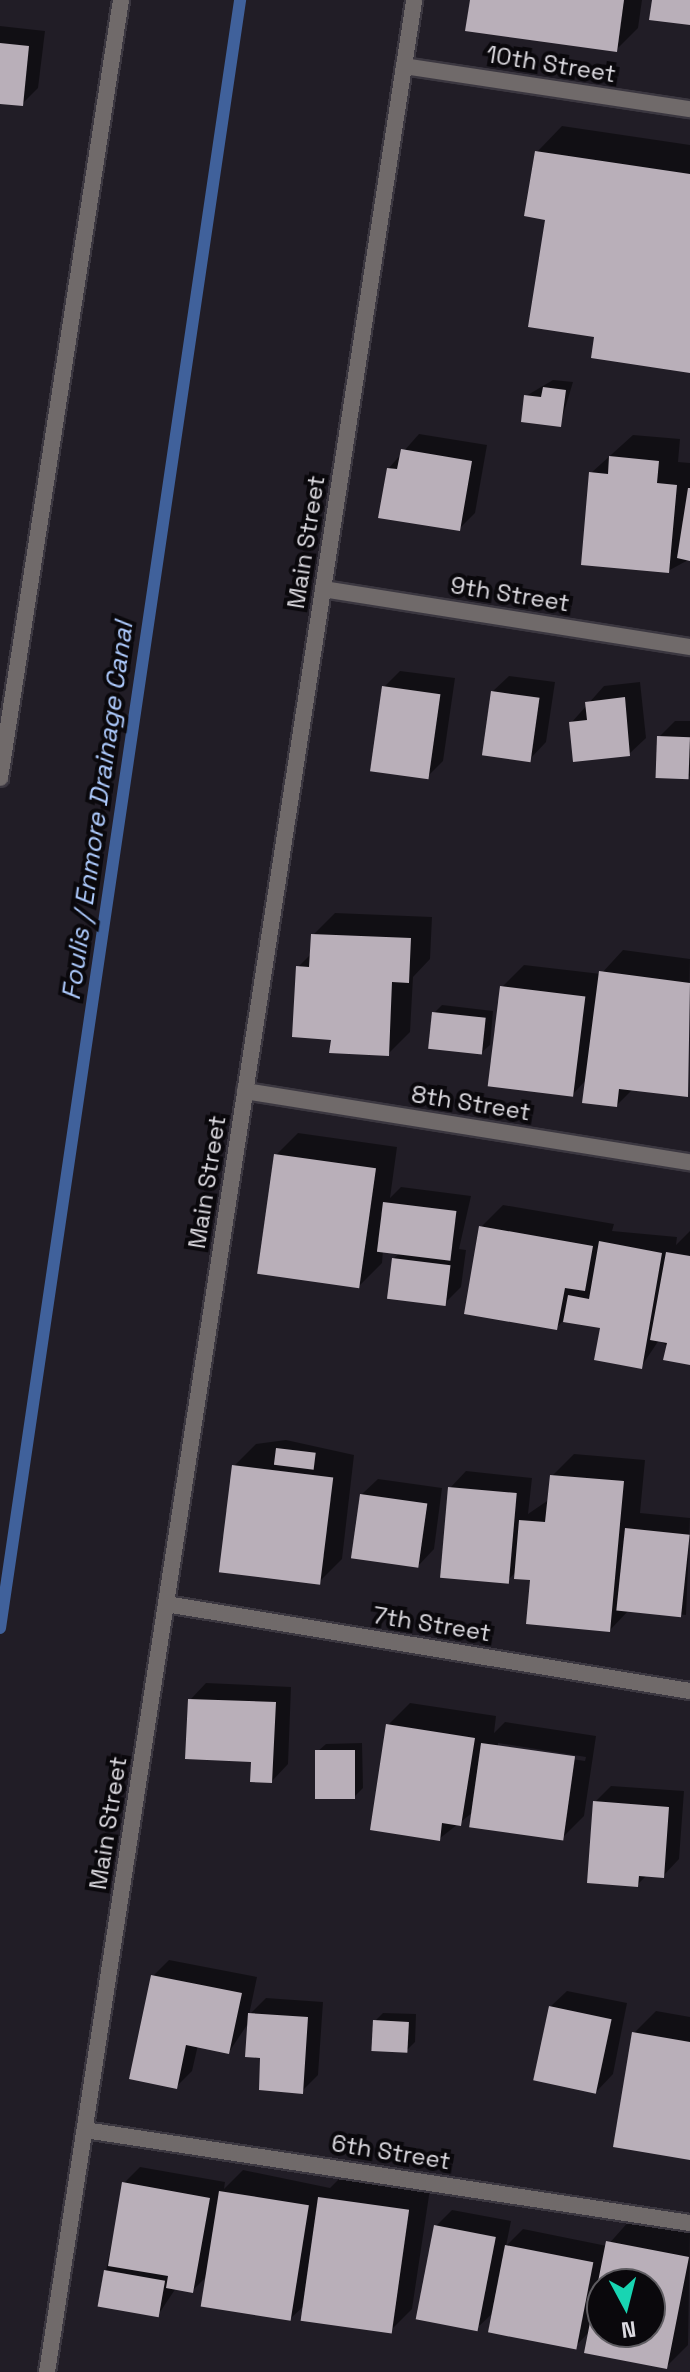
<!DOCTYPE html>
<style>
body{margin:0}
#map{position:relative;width:690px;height:2372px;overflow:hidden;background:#211d26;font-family:"Space Grotesk",sans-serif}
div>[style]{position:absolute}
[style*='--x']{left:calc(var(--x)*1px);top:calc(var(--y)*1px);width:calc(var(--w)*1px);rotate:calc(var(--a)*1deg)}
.shadow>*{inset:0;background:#0007}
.stream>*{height:12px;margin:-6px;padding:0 6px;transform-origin:6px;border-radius:6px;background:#40619b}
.building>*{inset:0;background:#b9afb9;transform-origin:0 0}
.roads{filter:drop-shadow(2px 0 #3b3740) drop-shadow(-2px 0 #3b3740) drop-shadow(0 2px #3b3740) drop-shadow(0 -2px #3b3740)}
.street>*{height:16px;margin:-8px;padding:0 8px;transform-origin:8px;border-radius:8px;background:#706a6a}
span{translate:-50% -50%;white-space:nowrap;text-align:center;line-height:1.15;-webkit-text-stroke:8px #0a080c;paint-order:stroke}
.street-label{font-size:24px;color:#dcdae0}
.water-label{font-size:26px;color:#aecbfe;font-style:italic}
.north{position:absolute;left:586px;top:2268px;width:80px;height:80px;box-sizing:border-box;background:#0a080c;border:2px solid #5e5c61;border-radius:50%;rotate:173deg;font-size:22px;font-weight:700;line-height:32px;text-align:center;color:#dcdae0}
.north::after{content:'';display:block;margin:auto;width:28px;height:36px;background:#18d5b2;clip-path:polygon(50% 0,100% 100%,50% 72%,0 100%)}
</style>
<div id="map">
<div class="shadow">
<i style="clip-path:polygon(472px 0,642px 0,638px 28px,616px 50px)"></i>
<i style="clip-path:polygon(0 26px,45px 31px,38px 88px,22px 104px,0 102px)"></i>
<i style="clip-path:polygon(562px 126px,690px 145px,690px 371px,597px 335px,547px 218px,537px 152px)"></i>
<i style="clip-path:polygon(553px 380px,573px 382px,560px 425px,526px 396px)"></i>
<i style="clip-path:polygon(419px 434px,487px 445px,475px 513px,459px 529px,388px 469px)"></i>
<i style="clip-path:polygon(633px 435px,680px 439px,678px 462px,690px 463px,690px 559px,668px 571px,591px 473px)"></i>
<i style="clip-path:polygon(400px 671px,455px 678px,443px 761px,427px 777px,384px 687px)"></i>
<i style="clip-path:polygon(509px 676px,555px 682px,546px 742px,530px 759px,492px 692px)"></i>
<i style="clip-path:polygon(640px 682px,646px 738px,629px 754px,571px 723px,604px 686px)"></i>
<i style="clip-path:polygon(675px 721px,690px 721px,690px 777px,659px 737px)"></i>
<i style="clip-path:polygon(335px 913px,432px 917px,430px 959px,413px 977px,410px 1032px,388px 1054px,333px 1038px,298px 967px,312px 953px,313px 935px)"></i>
<i style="clip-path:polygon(623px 950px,690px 959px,687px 1095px,634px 1088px,617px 1105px,587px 1079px,573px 1094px,502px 987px,524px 965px,601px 974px)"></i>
<i style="clip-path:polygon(442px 1005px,493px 1011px,490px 1045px,481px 1053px,434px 1013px)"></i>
<i style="clip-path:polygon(298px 1133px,397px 1147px,390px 1198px,401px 1187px,471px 1196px,459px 1249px,466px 1250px,461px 1287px,445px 1303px,394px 1258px,400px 1253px,383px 1250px,382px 1263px,360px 1285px,276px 1155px)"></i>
<i style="clip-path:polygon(503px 1205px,614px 1224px,612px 1231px,677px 1237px,676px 1245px,690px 1231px,690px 1363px,659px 1340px,641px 1367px,602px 1327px,564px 1320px,556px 1328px,481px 1227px)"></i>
<i style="clip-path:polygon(286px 1440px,354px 1455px,342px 1559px,320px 1581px,234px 1466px,256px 1444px)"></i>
<i style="clip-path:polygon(574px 1454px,645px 1460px,640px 1513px,690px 1518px,686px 1615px,629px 1610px,610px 1630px,532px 1578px,516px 1572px,506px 1582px,450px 1488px,466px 1471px,532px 1478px,528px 1514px,550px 1499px,552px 1476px)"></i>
<i style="clip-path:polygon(378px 1479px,442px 1488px,434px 1549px,418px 1566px,361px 1495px)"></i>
<i style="clip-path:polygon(206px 1683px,291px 1687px,288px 1764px,272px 1781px,190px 1700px)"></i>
<i style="clip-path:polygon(evenodd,410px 1703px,496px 1716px,494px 1733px,505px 1722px,596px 1736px,584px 1816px,562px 1838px,472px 1813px,439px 1839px,388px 1725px,410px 1703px,498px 1743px,586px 1757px,585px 1761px,498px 1748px,498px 1743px)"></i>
<i style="clip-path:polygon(362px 1743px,363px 1788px,354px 1797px,317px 1752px,326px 1744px)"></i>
<i style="clip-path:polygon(611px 1786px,684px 1791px,679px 1859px,663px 1876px,648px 1874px,637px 1885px,595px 1802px)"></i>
<i style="clip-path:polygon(169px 1960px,257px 1977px,249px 2015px,266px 1998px,323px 2002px,318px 2075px,302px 2091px,262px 2057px,247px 2025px,229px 2052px,198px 2045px,192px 2071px,176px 2087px,153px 1976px)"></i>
<i style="clip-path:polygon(567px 1991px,627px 2003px,613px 2074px,597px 2091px,550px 2007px)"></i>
<i style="clip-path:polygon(656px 2011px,690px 2017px,690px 2158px,634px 2033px)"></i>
<i style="clip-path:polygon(383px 2013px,416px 2014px,415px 2042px,407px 2050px,375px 2021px)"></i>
<i style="clip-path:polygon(140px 2167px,225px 2182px,224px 2189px,243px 2170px,330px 2188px,342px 2176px,430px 2189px,412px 2309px,390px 2331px,305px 2305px,291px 2318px,209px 2274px,192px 2291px,176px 2288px,158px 2315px,106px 2271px,124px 2183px)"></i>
<i style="clip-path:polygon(evenodd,452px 2210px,511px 2221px,506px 2246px,523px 2229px,607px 2246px,630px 2220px,690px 2232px,688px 2345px,666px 2367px,590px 2331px,574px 2348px,494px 2312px,477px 2328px,436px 2226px,452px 2210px,602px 2284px,650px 2284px,650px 2332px,602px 2332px,602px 2284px)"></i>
</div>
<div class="stream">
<i style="--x:0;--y:1628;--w:1646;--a:-81.61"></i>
</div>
<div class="building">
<i style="clip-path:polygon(470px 0,624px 0,617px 52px,465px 31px)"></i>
<i style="clip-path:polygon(652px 0,690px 0,690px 25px,649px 20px)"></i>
<i style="clip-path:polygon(0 43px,29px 46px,23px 106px,0 104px)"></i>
<i style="clip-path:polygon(535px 151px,690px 174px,690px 373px,591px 358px,594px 337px,528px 327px,545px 220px,524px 216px)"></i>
<i style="clip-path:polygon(543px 387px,566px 390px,561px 427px,521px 422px,524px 395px,541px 397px)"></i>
<i style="clip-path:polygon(401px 449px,472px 461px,460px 531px,378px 518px,387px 468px,397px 469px)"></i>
<i style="clip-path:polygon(609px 456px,659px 461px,657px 483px,677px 485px,669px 573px,581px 565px,589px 472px,608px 474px)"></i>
<i style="clip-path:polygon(688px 488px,690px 488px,690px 561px,677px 558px)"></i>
<i style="left:382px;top:686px;width:59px;height:86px;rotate:8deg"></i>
<i style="left:491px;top:691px;width:49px;height:65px;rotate:8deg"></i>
<i style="clip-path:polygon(625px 697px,630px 756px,573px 762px,569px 722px,587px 720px,585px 702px)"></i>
<i style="left:657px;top:736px;width:33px;height:42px;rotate:2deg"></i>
<i style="clip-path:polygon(311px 934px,411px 938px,409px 983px,392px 982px,389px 1056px,329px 1053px,331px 1040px,292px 1037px,296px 966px,309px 967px)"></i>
<i style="clip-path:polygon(599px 971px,690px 983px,688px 1097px,619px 1089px,617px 1107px,582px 1103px)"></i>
<i style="left:500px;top:986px;width:86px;height:101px;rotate:7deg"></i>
<i style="left:432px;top:1012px;width:54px;height:37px;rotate:6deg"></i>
<i style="left:274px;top:1154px;width:103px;height:121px;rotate:8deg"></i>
<i style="left:383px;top:1202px;width:74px;height:50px;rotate:7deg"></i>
<i style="clip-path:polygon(479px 1226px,593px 1246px,585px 1291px,565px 1288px,557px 1330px,464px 1314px)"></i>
<i style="clip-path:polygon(599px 1241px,662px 1253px,642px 1369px,594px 1360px,600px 1328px,563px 1322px,568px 1295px,589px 1299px)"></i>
<i style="clip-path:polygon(666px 1252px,690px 1256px,690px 1365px,663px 1360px,667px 1343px,650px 1340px)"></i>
<i style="left:392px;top:1258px;width:59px;height:41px;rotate:7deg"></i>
<i style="left:276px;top:1448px;width:40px;height:17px;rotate:7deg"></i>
<i style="left:232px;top:1465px;width:102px;height:108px;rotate:7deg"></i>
<i style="clip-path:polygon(550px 1475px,624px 1481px,610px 1632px,526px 1624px,530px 1580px,514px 1579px,519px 1520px,545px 1522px)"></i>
<i style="left:448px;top:1487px;width:69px;height:91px;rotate:5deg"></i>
<i style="left:360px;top:1494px;width:68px;height:65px;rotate:8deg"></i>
<i style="left:625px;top:1528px;width:65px;height:83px;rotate:6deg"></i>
<i style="clip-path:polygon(188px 1699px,276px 1702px,272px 1783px,250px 1782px,251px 1762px,185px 1759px)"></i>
<i style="clip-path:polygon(386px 1724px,475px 1738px,461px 1826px,442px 1823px,440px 1841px,370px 1830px)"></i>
<i style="left:481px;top:1743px;width:95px;height:85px;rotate:8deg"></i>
<i style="left:355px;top:1750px;width:49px;height:40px;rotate:90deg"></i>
<i style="clip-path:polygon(593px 1801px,669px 1807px,664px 1878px,639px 1876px,638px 1887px,587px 1883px)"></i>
<i style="clip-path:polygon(151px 1975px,242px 1993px,229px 2054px,186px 2045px,177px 2089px,129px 2079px)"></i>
<i style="left:549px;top:2006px;width:64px;height:76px;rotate:12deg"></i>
<i style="clip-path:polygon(248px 2013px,308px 2017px,303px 2094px,259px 2090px,260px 2058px,245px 2057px)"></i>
<i style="left:373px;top:2020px;width:36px;height:31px;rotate:3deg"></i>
<i style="clip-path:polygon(632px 2032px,690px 2042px,690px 2160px,613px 2147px)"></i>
<i style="clip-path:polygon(122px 2182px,210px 2198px,193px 2293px,166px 2288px,168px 2276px,108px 2266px)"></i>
<i style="left:219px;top:2191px;width:91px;height:117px;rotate:9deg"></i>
<i style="left:318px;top:2197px;width:92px;height:125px;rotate:8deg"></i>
<i style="left:434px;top:2225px;width:63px;height:96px;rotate:11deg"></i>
<i style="clip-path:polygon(evenodd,606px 2241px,689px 2257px,667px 2369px,584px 2353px,606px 2241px,602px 2284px,650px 2284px,650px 2332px,602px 2332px,602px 2284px)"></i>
<i style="left:505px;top:2245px;width:90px;height:89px;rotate:11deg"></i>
<i style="left:104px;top:2270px;width:62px;height:37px;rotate:10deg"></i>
</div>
<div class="roads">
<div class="street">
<i style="--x:404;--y:66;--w:289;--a:8.6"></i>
<i style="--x:323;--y:589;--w:372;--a:9"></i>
<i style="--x:0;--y:778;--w:787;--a:-81.16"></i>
<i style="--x:245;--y:1091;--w:451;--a:9.1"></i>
<i style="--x:166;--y:1604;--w:531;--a:9.43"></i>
<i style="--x:85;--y:2130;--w:612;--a:8.74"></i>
<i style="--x:47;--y:2372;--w:2400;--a:-81.2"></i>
</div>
</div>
<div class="street-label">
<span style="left:551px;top:64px;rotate:9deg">10th Street</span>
<span style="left:306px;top:542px;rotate:-81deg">Main Street</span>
<span style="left:510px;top:594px;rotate:9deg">9th Street</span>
<span style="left:471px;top:1103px;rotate:9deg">8th Street</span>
<span style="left:207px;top:1182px;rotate:-81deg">Main Street</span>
<span style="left:432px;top:1624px;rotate:9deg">7th Street</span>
<span style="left:108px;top:1823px;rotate:-81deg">Main Street</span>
<span style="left:391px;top:2152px;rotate:9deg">6th Street</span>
</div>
<div class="water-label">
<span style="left:98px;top:811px;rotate:-82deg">Foulis / Enmore Drainage Canal</span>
</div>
<div class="north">N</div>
</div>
